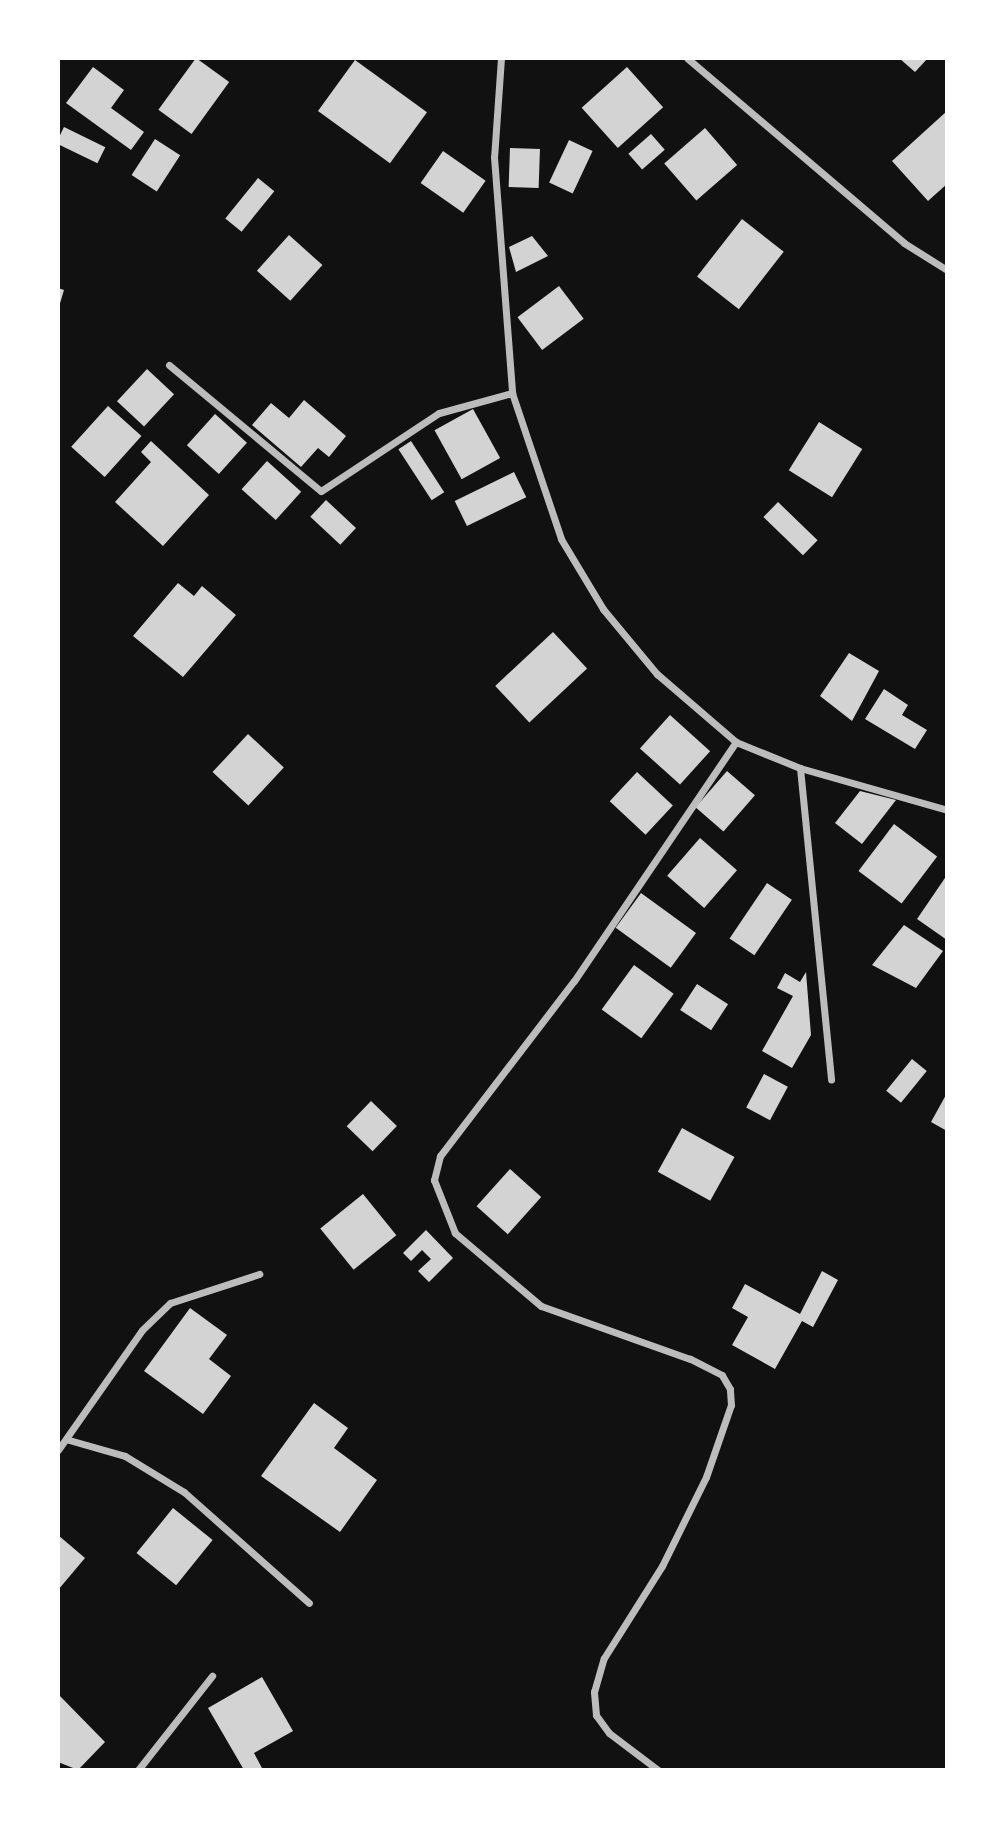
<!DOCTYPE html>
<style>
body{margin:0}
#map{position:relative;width:1005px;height:1828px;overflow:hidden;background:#111;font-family:"Noto Sans",sans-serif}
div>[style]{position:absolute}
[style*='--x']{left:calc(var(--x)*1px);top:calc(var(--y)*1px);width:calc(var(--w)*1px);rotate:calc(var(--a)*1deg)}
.building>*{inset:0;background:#d3d3d3;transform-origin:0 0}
.minor>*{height:7px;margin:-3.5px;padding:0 3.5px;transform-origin:3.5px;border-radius:3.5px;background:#bcbcbc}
span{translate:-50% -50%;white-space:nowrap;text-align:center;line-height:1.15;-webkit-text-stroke:6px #fff;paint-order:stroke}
.frame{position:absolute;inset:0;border:60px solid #fff;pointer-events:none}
</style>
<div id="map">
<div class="building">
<i style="left:196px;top:58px;width:41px;height:64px;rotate:36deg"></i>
<i style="clip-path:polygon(899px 58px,928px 58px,915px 72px)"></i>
<i style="left:355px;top:60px;width:89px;height:63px;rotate:36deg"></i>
<i style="clip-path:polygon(93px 67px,124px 90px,111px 108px,144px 132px,131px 150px,66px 103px)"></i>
<i style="left:627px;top:67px;width:54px;height:61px;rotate:48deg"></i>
<i style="clip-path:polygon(947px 111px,947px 184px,928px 201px,892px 161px)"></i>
<i style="left:64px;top:127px;width:46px;height:18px;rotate:26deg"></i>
<i style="left:705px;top:128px;width:49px;height:54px;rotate:49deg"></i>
<i style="left:651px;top:134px;width:21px;height:30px;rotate:49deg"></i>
<i style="left:155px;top:139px;width:30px;height:43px;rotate:33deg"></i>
<i style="left:569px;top:140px;width:26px;height:47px;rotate:25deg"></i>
<i style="left:510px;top:148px;width:30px;height:39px;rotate:2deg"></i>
<i style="left:443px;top:151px;width:52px;height:39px;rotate:35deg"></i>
<i style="left:258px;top:178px;width:21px;height:52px;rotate:39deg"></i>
<i style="left:742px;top:219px;width:53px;height:73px;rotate:38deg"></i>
<i style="left:289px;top:235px;width:45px;height:48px;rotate:42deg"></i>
<i style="clip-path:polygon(532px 236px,548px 256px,516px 272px,509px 247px)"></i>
<i style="left:559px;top:286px;width:41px;height:52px;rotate:53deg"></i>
<i style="clip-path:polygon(58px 288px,64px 290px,58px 310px)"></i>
<i style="left:147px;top:369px;width:37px;height:44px;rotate:43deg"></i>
<i style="clip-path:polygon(304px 400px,346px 436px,329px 457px,318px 448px,301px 467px,252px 425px,271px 403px,289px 418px)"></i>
<i style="left:108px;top:406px;width:45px;height:55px;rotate:42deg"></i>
<i style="left:473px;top:409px;width:56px;height:44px;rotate:61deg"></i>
<i style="left:215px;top:414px;width:43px;height:42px;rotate:42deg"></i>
<i style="left:819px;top:422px;width:51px;height:57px;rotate:32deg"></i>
<i style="clip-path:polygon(151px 441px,209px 495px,163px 546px,115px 502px,151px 462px,141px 452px)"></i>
<i style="left:411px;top:441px;width:61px;height:15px;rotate:57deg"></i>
<i style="left:267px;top:461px;width:46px;height:38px;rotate:42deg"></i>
<i style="left:514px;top:472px;width:28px;height:66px;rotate:64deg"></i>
<i style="left:326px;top:500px;width:41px;height:23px;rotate:43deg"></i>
<i style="left:778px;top:502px;width:55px;height:21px;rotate:44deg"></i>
<i style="clip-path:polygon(178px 583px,194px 596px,202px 586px,236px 615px,183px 677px,133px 636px)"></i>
<i style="left:553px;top:632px;width:50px;height:79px;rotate:47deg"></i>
<i style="clip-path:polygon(849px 653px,879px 671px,852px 721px,820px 696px)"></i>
<i style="clip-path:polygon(884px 689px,908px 705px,902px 715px,927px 730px,915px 749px,865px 719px)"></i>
<i style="left:670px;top:715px;width:54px;height:45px;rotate:42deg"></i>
<i style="left:248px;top:734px;width:49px;height:52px;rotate:43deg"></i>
<i style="left:727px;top:771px;width:37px;height:48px;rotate:41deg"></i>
<i style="left:637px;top:772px;width:49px;height:40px;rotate:43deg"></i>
<i style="clip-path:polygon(860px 791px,896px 800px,862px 844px,835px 823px)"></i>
<i style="left:894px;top:824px;width:54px;height:59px;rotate:37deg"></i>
<i style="left:700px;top:838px;width:49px;height:50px;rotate:41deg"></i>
<i style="clip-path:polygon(947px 875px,947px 940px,917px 919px)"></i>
<i style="left:767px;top:883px;width:30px;height:67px;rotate:34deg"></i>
<i style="left:641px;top:893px;width:68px;height:43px;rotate:36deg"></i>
<i style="clip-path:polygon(904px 925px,943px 951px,916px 988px,872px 965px)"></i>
<i style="left:634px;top:965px;width:49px;height:55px;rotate:36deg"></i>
<i style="clip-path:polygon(806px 972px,811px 1035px,792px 1068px,762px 1051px,793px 996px,777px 988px,785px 973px,800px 982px)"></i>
<i style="left:697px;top:984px;width:37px;height:31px;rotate:33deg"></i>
<i style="left:912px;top:1059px;width:19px;height:41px;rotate:39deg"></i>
<i style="left:764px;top:1074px;width:27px;height:38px;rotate:28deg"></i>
<i style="clip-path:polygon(947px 1093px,947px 1131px,931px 1122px)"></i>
<i style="left:371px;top:1101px;width:36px;height:35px;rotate:44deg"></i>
<i style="left:682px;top:1128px;width:60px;height:50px;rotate:29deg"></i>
<i style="left:510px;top:1169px;width:42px;height:50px;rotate:42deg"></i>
<i style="left:363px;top:1194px;width:53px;height:55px;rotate:51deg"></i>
<i style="clip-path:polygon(426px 1230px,453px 1258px,429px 1282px,418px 1271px,431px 1259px,422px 1250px,411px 1261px,403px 1253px)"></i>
<i style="clip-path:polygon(822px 1271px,838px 1280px,813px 1327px,802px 1321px,775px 1369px,732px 1345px,748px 1317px,732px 1308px,745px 1284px,800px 1314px)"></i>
<i style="clip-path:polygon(190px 1308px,227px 1335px,209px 1359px,231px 1376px,203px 1414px,144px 1371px)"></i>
<i style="clip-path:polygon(314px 1403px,348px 1428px,334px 1448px,377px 1480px,340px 1532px,261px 1476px)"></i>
<i style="left:173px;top:1508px;width:51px;height:58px;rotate:39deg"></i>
<i style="clip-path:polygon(58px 1535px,85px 1558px,58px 1590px)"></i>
<i style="clip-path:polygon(262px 1677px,293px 1731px,254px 1753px,263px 1770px,244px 1770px,208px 1708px)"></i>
<i style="clip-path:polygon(58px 1694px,105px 1742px,78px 1770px,58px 1762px)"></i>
</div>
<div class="minor">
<i style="--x:501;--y:58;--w:99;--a:94"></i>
<i style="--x:494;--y:157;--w:237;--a:85.6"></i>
<i style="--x:512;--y:393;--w:154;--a:71.4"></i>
<i style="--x:561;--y:539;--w:82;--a:59"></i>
<i style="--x:603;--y:609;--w:85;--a:50.3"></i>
<i style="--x:657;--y:674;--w:104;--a:40.7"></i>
<i style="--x:736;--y:742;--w:69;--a:22.1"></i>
<i style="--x:800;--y:768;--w:153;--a:15.9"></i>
<i style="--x:687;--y:58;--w:285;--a:40.4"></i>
<i style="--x:904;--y:243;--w:51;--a:32.1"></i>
<i style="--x:169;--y:365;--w:197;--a:39.7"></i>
<i style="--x:321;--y:491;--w:141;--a:-33.5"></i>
<i style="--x:439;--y:413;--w:76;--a:-15.3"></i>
<i style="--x:800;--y:768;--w:313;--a:84.3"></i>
<i style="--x:69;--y:1440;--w:58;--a:15.9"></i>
<i style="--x:125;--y:1456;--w:69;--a:31.4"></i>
<i style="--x:184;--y:1492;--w:167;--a:41.6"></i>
<i style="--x:58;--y:1450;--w:146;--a:-55"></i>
<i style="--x:142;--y:1330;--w:39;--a:-44"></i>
<i style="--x:170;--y:1303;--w:94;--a:-18"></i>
<i style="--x:138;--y:1770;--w:120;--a:-51.8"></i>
<i style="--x:658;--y:1770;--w:61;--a:-142.9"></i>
<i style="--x:609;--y:1733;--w:22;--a:-126"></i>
<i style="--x:596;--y:1715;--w:23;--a:-95"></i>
<i style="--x:594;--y:1692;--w:35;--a:-74"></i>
<i style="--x:604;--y:1658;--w:109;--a:-57.8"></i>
<i style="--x:662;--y:1566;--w:99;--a:-63.7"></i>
<i style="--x:706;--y:1477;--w:76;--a:-70.9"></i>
<i style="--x:731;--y:1405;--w:16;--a:-94"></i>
<i style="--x:730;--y:1389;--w:16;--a:-120"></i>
<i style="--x:722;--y:1375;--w:36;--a:-153"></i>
<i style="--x:690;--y:1359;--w:158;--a:-160.4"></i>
<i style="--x:541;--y:1306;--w:113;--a:-139.7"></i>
<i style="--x:455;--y:1233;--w:57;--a:-111.6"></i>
<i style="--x:434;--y:1180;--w:25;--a:-76"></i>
<i style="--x:440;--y:1156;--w:220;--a:-52.6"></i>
<i style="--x:574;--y:981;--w:289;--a:-55.9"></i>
</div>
<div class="frame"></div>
</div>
